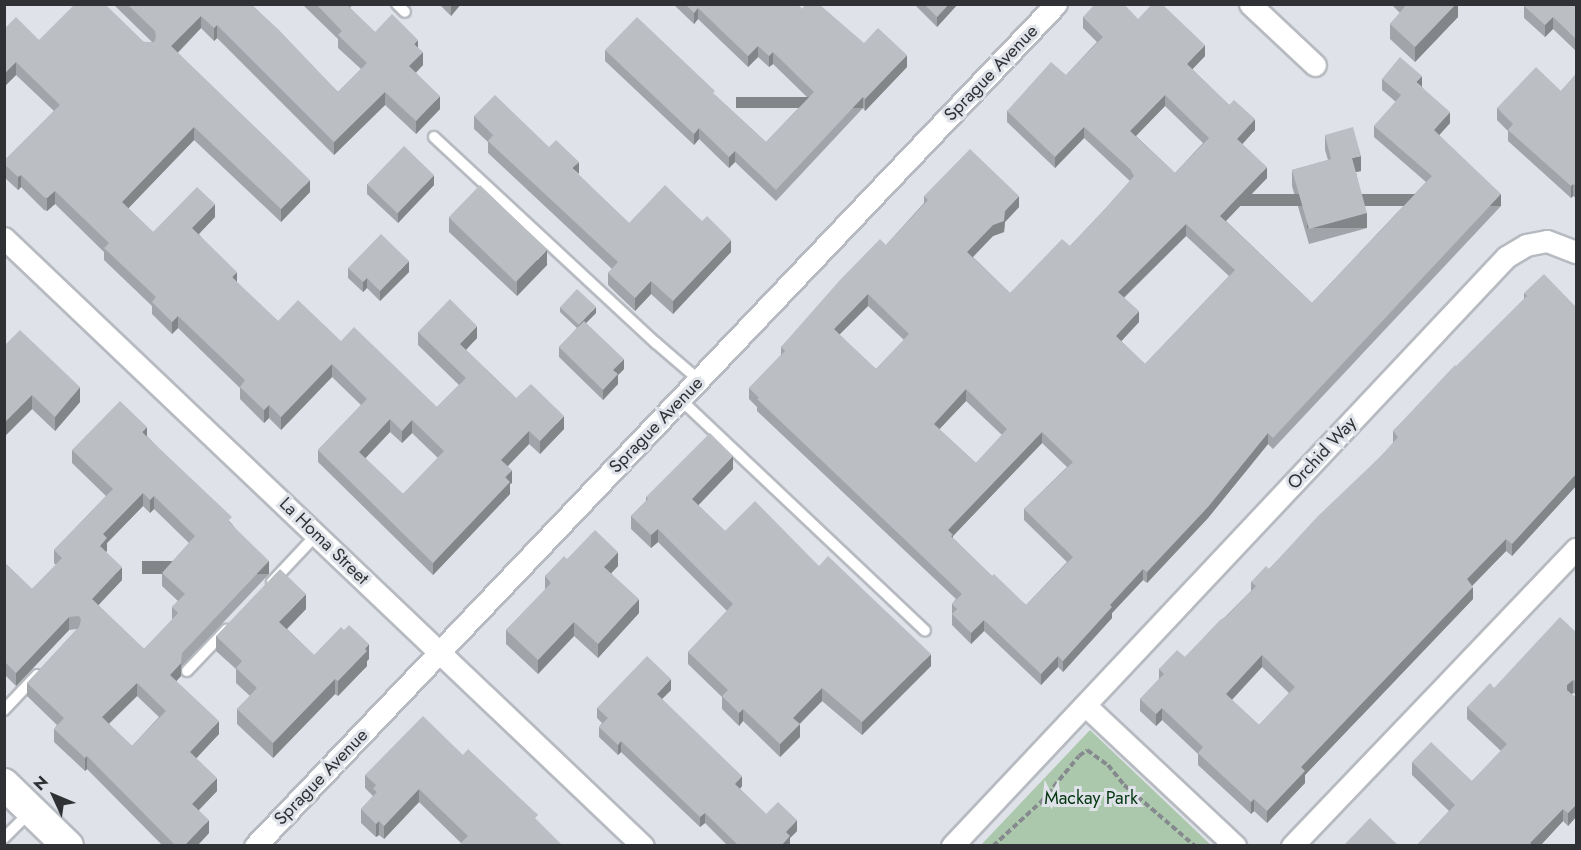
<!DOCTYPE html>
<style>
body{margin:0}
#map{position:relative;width:1581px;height:850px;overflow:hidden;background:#dfe3e9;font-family:Jost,sans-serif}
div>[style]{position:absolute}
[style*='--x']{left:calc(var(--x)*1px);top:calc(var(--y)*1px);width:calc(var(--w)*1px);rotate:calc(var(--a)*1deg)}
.green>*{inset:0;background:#abc8ad}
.path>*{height:4px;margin-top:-2px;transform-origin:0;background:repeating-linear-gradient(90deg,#86898d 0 6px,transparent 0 9px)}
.roads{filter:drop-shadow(2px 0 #b7bbc1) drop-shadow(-2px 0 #b7bbc1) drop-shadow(0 2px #b7bbc1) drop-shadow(0 -2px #b7bbc1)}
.lane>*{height:10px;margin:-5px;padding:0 5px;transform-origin:5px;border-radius:5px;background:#fff}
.street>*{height:21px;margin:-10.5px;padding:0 10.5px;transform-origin:10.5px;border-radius:10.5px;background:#fff}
.secondary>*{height:30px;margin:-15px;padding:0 15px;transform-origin:15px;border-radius:15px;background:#fff}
.wall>*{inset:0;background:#a1a4a9}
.shaded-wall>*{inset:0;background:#838689;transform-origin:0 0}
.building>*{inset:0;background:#bbbfc4;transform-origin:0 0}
span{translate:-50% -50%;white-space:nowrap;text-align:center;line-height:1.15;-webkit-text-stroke:6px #dfe3e9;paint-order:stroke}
.street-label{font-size:18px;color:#303134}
.park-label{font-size:18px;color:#043610}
.frame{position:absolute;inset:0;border:6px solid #303134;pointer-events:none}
.north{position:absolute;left:24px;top:766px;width:60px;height:60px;-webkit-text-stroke:4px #dfe3e9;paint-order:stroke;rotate:314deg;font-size:16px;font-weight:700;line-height:24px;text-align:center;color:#303134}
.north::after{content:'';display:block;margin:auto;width:21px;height:27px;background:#303134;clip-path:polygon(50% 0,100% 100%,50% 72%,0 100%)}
</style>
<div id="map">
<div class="green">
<i style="clip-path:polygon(1090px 730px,1211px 845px,981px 845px)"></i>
</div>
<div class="path">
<i style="--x:993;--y:846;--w:67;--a:-42.6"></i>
<i style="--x:1042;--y:801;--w:58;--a:-50.6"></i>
<i style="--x:1079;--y:756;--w:10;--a:-37"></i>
<i style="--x:1087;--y:750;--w:26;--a:36"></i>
<i style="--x:1108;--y:765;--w:26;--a:51"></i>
<i style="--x:1124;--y:785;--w:94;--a:40.7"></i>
</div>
<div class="roads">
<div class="lane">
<i style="--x:397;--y:4;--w:11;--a:45"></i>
<i style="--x:434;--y:137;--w:303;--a:42.9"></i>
<i style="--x:656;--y:343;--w:57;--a:40.7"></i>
<i style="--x:680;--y:399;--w:337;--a:43.4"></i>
<i style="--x:272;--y:582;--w:66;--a:-46.8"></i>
<i style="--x:187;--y:671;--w:57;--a:-46.4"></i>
<i style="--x:4;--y:710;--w:48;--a:-46.7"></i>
<i style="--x:4;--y:838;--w:35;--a:-45"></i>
</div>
<div class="street">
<i style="--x:1250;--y:4;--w:89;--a:43.2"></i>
<i style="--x:4;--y:238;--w:882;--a:43.58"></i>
<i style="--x:1085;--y:705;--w:206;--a:43.2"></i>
<i style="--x:255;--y:846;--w:1162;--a:-46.43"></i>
<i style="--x:952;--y:846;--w:809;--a:-46.75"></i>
<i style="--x:1506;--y:257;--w:23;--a:-31"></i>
<i style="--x:1526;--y:245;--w:21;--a:-11"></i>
<i style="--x:1547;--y:241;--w:31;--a:21"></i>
<i style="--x:1292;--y:846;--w:411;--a:-46.3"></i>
</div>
<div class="secondary">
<i style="--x:4;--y:784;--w:89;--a:44.1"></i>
</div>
</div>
<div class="wall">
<i style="clip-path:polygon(evenodd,113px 4px,251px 4px,338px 92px,361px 69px,338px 48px,338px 39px,302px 4px,353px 4px,350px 8px,375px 32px,418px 48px,423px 65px,416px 73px,440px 109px,416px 134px,385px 105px,334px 155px,217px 38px,214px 41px,201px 28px,178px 53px,310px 192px,281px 222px,194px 140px,128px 208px,153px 232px,215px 217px,199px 234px,237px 283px,278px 321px,341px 341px,437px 407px,459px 385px,418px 345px,418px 332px,477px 338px,466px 350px,516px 398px,564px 429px,540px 454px,529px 444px,508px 466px,512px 483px,510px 484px,510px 494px,433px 575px,318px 462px,318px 450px,361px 405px,332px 377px,281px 430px,269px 418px,264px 423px,240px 399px,240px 388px,178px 328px,172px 334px,152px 314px,152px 306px,104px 260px,104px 252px,55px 204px,47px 211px,44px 210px,21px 187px,18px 190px,4px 177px,4px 161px,54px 111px,16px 75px,4px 87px,4px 29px,39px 40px,152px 42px,113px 4px,390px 432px,402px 443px,412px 433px,438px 458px,403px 494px,365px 458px,390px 432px)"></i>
<i style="clip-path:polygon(439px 4px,461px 4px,451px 16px)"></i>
<i style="clip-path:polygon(673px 4px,797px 4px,802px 9px,907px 67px,865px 111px,863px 108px,776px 201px,735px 162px,729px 168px,699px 139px,694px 145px,605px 61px,605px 50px,715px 95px,766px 142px,808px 98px,773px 64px,769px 67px,758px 57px,748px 67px,698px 19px,694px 24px)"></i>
<i style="clip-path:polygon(914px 4px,958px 4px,937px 27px)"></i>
<i style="clip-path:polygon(1391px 4px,1458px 4px,1458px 17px,1415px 62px,1390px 39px,1390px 24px,1400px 13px)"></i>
<i style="clip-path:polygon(1576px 4px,1576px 51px,1553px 29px,1545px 37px,1524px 18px,1524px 6px)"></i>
<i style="clip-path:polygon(evenodd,1083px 17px,1138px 19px,1205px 56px,1192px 69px,1255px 130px,1242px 144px,1267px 178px,1226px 221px,1312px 303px,1426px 182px,1374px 137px,1374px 126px,1396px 102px,1382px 90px,1382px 79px,1422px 87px,1450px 123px,1439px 135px,1501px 206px,1273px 449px,1268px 444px,1208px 518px,1147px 583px,1143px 580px,1112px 613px,1112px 618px,1063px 672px,1058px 667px,1041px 685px,984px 631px,971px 644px,952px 625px,952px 604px,956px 599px,757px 411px,757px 407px,749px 399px,749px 388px,781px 355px,781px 347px,886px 245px,924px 203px,924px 196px,1019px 207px,1005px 222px,1004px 232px,993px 236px,973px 257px,1010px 293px,1070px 246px,1104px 210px,1130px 181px,1084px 138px,1055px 168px,1007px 122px,1007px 111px,1066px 75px,1097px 42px,1083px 28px,1083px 17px,1165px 106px,1203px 143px,1175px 173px,1136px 136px,1165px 106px,1083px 17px,1186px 236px,1229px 276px,1145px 364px,1121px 341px,1139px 322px,1124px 298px,1186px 236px,1083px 17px,868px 306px,904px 340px,876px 369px,839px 335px,868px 306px,1083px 17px,966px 401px,1002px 435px,976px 463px,939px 429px,966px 401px,1083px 17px,1042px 443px,1067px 467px,1024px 509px,1024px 520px,1067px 562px,1026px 605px,992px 576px,953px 538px,953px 536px,1042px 443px)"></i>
<i style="clip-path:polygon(1576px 74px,1576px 198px,1573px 196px,1571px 198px,1508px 141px,1508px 131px,1497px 120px,1497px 108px,1561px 91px)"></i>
<i style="clip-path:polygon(474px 116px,549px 147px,629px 223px,731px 252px,673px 314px,651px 294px,635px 311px,608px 285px,608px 273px,612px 269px,488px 153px,488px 142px,474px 129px)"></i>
<i style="clip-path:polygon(1325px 135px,1361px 171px,1356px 172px,1367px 228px,1309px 244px,1292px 186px,1292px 170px,1328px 160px,1325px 150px)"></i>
<i style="clip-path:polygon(367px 184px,434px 185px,398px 223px,367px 194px)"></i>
<i style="clip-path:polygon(449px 217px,547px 265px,517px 296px,449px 232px)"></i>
<i style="clip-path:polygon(348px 268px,409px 272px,380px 301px,367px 288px,363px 292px,348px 278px)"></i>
<i style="clip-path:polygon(evenodd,1524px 293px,1576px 307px,1576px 486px,1512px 556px,1506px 551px,1472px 586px,1473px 599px,1305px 775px,1305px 783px,1267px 823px,1254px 811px,1251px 814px,1198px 765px,1198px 754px,1162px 720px,1156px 726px,1140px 711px,1140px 699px,1159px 679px,1159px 669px,1185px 657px,1251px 591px,1251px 582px,1269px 569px,1382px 455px,1393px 443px,1393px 431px,1524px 299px,1524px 293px,1262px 667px,1289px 693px,1259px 725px,1232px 700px,1262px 667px)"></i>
<i style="clip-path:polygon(560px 307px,596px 313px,586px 323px,624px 369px,618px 375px,618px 384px,603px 400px,559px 357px,559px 347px,577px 328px,560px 312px)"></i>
<i style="clip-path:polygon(4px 346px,80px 402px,55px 431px,32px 409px,4px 437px)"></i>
<i style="clip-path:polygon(evenodd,147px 436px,232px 524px,269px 574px,182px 666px,181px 676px,176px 681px,219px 734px,196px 758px,217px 791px,199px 810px,209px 833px,197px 846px,163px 846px,87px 769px,85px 771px,54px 742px,54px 729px,57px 725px,27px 696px,27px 683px,77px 629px,69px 630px,16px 686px,4px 674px,4px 562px,32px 589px,56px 565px,54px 563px,54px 550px,106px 496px,72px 463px,72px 450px,147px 436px,143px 506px,150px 513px,154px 509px,189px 543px,162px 573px,162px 586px,178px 601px,172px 607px,172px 620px,144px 649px,98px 605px,122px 580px,106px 552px,107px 543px,143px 506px,147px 436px,137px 696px,159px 717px,132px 746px,109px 724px,137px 696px)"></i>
<i style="clip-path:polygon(733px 469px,698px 505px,725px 531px,819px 566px,931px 666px,862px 735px,822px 701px,800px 724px,800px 737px,780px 757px,743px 721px,739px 726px,722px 709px,722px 697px,688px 664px,688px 652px,727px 611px,658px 542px,651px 548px,631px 529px,631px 516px,646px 501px,646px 497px)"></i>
<i style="clip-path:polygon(567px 559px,618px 566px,611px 573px,639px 613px,598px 658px,574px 636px,538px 674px,506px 644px,506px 630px,545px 590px,545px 576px)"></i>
<i style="clip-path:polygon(306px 609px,287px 629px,314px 655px,369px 659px,367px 661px,367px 666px,338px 696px,335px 694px,273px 758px,237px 724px,237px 709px,250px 696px,236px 683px,236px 669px,216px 651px,216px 636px)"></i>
<i style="clip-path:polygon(1576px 632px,1576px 694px,1573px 693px,1571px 694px,1574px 696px,1576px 696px,1576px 817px,1568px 826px,1563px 821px,1540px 846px,1416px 846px,1449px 811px,1412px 775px,1412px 762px,1472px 781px,1501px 751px,1467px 719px,1467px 707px)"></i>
<i style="clip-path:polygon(671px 690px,662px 699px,742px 786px,740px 789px,766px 814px,797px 831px,790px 838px,790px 846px,728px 846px,705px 823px,700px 827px,621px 752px,618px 755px,599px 737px,599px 727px,602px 723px,597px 718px,597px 708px)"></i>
<i style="clip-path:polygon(463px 755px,538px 815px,461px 843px,419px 802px,384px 839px,379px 835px,376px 837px,361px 823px,361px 809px,373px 796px,365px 788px,365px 775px)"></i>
</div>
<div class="shaded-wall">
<i style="clip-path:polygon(451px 4px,461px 4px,451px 16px)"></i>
<i style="clip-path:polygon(949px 4px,958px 4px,937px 27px,937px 17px)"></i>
<i style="clip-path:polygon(1456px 4px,1458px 4px,1458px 17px,1415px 62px,1415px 47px)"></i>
<i style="clip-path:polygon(698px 8px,698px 19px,694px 24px,694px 13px)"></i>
<i style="clip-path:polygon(201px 16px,201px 28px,171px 59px,171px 46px)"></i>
<i style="clip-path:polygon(1553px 17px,1553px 29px,1545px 37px,1545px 25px)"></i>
<i style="clip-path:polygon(217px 25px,217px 38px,214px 41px,214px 28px)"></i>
<i style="clip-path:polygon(418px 40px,418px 52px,414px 44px)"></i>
<i style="clip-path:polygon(1205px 45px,1205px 56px,1187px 75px,1187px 64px)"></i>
<i style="clip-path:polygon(758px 46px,758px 57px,748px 67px,748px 56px)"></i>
<i style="clip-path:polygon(423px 52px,423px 65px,409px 79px,409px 66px)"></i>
<i style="clip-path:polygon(773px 52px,773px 64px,769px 67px,769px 56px)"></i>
<i style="clip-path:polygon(907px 55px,907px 67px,865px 111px,865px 99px)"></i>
<i style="clip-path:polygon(16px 62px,16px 75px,4px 87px,4px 74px)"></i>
<i style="clip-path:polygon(1422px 76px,1422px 87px,1416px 82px)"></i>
<i style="clip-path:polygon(385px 92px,385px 105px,334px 155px,334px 142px)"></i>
<i style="clip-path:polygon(1165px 95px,1165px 106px,1130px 142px,1130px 131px)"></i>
<i style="clip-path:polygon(440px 96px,440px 109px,416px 134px,416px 121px)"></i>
<i style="left:863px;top:97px;width:11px;height:127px;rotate:90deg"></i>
<i style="clip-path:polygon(1450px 112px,1450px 123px,1434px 141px,1434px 130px)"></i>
<i style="clip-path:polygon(1255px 119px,1255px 130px,1237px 150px,1237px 139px)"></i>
<i style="clip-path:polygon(194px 127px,194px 140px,122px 215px,122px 202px)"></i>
<i style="clip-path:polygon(1084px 127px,1084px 138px,1055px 168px,1055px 157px)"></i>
<i style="clip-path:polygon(699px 128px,699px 139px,694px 145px,694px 134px)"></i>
<i style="clip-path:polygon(735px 151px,735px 162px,729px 168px,729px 157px)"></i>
<i style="clip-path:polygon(1361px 156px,1361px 171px,1352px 173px,1352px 158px)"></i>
<i style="clip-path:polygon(579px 162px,579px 174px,572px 168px)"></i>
<i style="clip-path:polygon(1267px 167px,1267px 178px,1220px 227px,1220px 216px)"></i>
<i style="clip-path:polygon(21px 175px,21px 187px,18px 190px,18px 177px)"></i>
<i style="clip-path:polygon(434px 175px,434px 185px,398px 223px,398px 213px)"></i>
<i style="clip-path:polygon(310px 180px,310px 192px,281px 222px,281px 209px)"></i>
<i style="clip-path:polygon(1573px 184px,1573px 196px,1571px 198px,1571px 186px)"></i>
<i style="clip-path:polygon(55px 191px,55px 204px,47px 211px,47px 198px)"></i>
<i style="left:1501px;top:194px;width:12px;height:334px;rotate:90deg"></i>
<i style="clip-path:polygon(1019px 196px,1019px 207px,1005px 222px,1004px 232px,993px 236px,967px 263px,967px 252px)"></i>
<i style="clip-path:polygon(215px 204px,215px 217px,192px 241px,192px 228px)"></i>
<i style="left:1367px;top:213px;width:15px;height:60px;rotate:90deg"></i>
<i style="clip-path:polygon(1186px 224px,1186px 236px,1118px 303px,1118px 292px)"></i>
<i style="clip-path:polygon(731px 240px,731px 252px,673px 314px,673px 301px)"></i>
<i style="clip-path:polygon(547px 250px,547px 265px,517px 296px,517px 281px)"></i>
<i style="clip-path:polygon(409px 261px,409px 272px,380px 301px,380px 291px)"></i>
<i style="clip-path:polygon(237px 272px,237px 285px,232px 277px)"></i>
<i style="clip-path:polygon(367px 278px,367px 288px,363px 292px,363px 282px)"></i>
<i style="clip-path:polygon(651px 281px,651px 294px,635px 311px,635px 298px)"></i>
<i style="clip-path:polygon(868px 294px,868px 306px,834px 340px,834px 329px)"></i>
<i style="clip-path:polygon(596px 307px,596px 313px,579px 330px,579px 325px)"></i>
<i style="clip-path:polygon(1139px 311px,1139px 322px,1116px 347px,1116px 336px)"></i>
<i style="clip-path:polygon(178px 316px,178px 328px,172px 334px,172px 322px)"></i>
<i style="clip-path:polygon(477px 326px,477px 338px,460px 356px,460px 344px)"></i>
<i style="clip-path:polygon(624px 359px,624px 369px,618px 375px,618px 384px,603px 400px,603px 390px,613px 370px)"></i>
<i style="clip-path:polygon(332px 364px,332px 377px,281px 430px,281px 417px)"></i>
<i style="clip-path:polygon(80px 387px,80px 402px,55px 431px,55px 417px)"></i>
<i style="clip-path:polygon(966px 389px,966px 401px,934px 435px,934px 424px)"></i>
<i style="clip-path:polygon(32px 395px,32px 409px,4px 437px,4px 423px)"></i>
<i style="clip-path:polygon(269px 405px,269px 418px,264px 423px,264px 410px)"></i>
<i style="clip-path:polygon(564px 416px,564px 429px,540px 454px,540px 441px)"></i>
<i style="clip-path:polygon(390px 419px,390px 432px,359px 465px,359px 452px)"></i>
<i style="clip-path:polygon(412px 420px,412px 433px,402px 443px,402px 431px)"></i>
<i style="clip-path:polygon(147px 427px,147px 440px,142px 432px)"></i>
<i style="clip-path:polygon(529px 431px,529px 444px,501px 473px,501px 460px)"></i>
<i style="clip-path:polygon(1042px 432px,1042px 443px,953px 536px,953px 546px,948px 530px)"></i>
<i style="clip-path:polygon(1268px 433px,1268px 444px,1208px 518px,1147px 583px,1147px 572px)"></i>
<i style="clip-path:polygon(733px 456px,733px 469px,692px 512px,692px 499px)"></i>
<i style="clip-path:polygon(512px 470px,512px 483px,510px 484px,510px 494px,433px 575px,433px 563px)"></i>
<i style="clip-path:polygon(1576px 474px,1576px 486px,1512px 556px,1512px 544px)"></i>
<i style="clip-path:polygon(143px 493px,143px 506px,107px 543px,107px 551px,100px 559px,100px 546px,103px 534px)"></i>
<i style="clip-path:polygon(154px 496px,154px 509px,150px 513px,150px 500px)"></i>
<i style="clip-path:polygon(658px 529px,658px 542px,651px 548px,651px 535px)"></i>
<i style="clip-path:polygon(1506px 539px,1506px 551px,1467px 591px,1467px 579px)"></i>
<i style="clip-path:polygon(618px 552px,618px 566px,604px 581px,604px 567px)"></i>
<i style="left:269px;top:561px;width:13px;height:127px;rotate:90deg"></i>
<i style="clip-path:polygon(122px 567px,122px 580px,92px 612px,92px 599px)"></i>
<i style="clip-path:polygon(1143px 569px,1143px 580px,1112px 613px,1112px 618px,1063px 672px,1063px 661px,1110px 605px)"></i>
<i style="clip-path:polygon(1473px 587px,1473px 599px,1305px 775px,1305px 783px,1267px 823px,1267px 811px,1301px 767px)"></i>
<i style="clip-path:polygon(306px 594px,306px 609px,279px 637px,279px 622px)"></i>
<i style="clip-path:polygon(639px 599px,639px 613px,598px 658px,598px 644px)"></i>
<i style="clip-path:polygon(69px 617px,69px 630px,16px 686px,16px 673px)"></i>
<i style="clip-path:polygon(984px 620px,984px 631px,971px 644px,971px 633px)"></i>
<i style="clip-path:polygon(574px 622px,574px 636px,538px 674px,538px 660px)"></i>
<i style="clip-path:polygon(369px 644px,369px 659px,367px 661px,367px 666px,338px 696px,338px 681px)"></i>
<i style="clip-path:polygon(931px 654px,931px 666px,862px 735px,862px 722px)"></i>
<i style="clip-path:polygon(1262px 655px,1262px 667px,1226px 706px,1226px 694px)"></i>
<i style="clip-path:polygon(1058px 656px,1058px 667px,1041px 685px,1041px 674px)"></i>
<i style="clip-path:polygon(181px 663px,181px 676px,170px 688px,170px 675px)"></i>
<i style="clip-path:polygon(335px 679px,335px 694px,273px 758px,273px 743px)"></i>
<i style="clip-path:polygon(671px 679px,671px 690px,657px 704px,657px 694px)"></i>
<i style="clip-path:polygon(1573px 680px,1573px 693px,1567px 698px,1567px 685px)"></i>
<i style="clip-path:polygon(137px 683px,137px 696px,102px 730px,102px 717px)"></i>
<i style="clip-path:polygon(822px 688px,822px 701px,793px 730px,793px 718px)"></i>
<i style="clip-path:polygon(1162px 708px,1162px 720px,1156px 726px,1156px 714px)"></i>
<i style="clip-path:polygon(743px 709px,743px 721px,739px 726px,739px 713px)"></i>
<i style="clip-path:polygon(219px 721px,219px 734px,190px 765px,190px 752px)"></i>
<i style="clip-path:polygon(800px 724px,800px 737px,780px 757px,780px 744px)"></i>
<i style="clip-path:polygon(621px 741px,621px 752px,618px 755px,618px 745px)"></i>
<i style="clip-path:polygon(87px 756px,87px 769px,85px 771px,85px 758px)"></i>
<i style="clip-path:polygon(742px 776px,742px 786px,735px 794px,735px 784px)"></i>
<i style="clip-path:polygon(217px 778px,217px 791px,192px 817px,192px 804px)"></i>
<i style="clip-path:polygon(419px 789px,419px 802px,384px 839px,384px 826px)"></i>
<i style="clip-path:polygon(1254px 799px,1254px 811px,1251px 814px,1251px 802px)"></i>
<i style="clip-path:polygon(1576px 805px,1576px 817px,1568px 826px,1568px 813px)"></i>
<i style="clip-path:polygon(1563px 809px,1563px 821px,1540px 846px,1530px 846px,1530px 843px)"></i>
<i style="clip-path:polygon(705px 813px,705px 823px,700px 827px,700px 817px)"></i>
<i style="clip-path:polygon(209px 820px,209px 833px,197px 846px,184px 846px)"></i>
<i style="clip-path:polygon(797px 820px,797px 831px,790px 838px,790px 846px,781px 846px,786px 832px)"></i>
<i style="clip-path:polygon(379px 821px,379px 835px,376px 837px,376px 824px)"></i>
</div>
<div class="building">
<i style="clip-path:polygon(evenodd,75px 4px,105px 4px,144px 42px,154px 42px,156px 37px,155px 31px,127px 4px,251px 4px,279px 30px,338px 92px,367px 63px,338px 35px,342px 31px,316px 4px,346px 4px,375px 32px,392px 14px,418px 40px,414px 44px,423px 52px,409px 66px,440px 96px,416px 121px,385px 92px,334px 142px,217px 25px,214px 28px,201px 16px,171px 46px,310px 180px,281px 209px,194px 127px,122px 202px,153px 232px,197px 187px,215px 204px,192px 228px,237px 272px,232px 277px,278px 321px,298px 300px,341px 341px,354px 327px,437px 407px,466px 378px,418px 332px,450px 299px,477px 326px,460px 344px,516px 398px,531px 384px,564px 416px,540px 441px,529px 431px,501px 460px,512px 470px,505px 477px,510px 482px,433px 563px,318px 450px,367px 399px,332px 364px,281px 417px,269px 405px,264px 410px,240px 387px,245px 380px,178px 316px,172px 322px,152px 302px,156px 297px,104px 248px,109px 243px,55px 191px,47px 198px,44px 197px,21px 175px,18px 177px,4px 164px,4px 161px,60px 105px,16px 62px,4px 74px,4px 29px,16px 17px,39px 40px,75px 4px,390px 419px,402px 431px,412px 420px,444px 451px,403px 494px,359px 452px,390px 419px)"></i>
<i style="clip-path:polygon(685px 4px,797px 4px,802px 9px,806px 4px,819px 4px,864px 43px,878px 28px,907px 55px,865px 99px,863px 97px,776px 190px,735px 151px,729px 157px,699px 128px,694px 134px,605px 50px,637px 17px,715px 91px,713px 93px,766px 142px,814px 92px,773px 52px,769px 56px,758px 46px,748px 56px,698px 8px,694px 13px)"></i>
<i style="clip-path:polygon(924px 4px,949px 4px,937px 17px)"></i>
<i style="clip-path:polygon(evenodd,1095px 4px,1124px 4px,1138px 19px,1152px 4px,1162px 4px,1205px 45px,1187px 64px,1229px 105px,1234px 100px,1255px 119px,1237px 139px,1267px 167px,1220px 216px,1312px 303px,1432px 176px,1374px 126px,1401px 95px,1382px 79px,1400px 57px,1422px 76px,1416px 82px,1450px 112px,1434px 130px,1501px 194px,1273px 438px,1268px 433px,1208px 507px,1147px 572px,1143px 569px,1110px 605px,1112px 607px,1063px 661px,1058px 656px,1041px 674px,984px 620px,971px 633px,952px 614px,957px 609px,952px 604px,962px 594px,757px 399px,759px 398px,749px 388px,785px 351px,781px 347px,840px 280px,880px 239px,886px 245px,928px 200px,924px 196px,970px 149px,1019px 196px,1005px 211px,1004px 221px,993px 225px,967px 252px,1010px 293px,1062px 239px,1070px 246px,1104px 210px,1134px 176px,1130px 169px,1084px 127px,1055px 157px,1007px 111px,1051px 62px,1066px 75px,1103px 37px,1083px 17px,1095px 4px,1165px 95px,1209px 138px,1175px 173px,1130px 131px,1165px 95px,1095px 4px,1186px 224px,1235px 270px,1145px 364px,1116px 336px,1139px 311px,1118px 292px,1186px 224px,1095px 4px,868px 294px,909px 334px,876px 369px,834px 329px,868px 294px,1095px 4px,966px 389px,1007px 429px,976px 463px,934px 424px,966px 389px,1095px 4px,1042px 432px,1073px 462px,1024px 509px,1073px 557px,1026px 605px,994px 574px,992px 576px,951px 536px,953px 535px,948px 530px,1042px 432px)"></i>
<i style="clip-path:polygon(1456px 4px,1415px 47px,1390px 24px,1407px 4px)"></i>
<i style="clip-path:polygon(1525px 4px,1576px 4px,1576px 39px,1553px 17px,1545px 25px,1524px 6px)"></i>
<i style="clip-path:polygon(1536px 67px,1561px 91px,1576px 74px,1576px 186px,1573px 184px,1571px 186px,1508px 130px,1513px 124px,1497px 108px)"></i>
<i style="clip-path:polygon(495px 95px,549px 147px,556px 140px,579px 162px,572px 168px,629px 223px,665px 185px,702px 221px,707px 216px,731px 240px,673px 301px,651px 281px,635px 298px,608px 273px,618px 262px,488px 141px,493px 135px,474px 116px)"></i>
<i style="clip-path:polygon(1353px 127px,1361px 156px,1352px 158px,1367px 213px,1309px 229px,1292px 170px,1331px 159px,1325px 135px)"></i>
<i style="left:404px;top:146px;width:42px;height:53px;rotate:44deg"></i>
<i style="left:480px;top:185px;width:93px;height:45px;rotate:44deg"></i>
<i style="clip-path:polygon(381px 234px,409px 261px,380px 291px,367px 278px,363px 282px,348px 268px)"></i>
<i style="clip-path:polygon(evenodd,1544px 274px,1576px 307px,1576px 474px,1512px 544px,1506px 539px,1467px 579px,1473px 587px,1301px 767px,1305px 771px,1267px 811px,1254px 799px,1251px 802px,1198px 753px,1203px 747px,1162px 708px,1156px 714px,1140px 699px,1164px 674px,1159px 669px,1177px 650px,1185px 657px,1220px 620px,1228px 615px,1256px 586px,1251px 582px,1266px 566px,1269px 569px,1318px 516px,1382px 455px,1398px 437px,1393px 431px,1455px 365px,1456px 366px,1527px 296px,1524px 293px,1544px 274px,1262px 655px,1295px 687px,1259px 725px,1226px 694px,1262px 655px)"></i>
<i style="left:577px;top:289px;width:26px;height:25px;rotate:43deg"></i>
<i style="clip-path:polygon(584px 321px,624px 359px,613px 370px,618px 374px,603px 390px,559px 347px)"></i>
<i style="clip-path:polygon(20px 330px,80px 387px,55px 417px,32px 395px,4px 423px,4px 346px)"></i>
<i style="clip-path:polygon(evenodd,120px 401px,147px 427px,142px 432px,232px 517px,228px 521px,269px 561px,182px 653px,181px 663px,170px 675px,219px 721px,190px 752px,217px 778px,192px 804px,209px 820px,184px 846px,176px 846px,87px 756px,85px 758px,54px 729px,64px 718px,27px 683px,79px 627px,81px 620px,79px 616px,69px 617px,16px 673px,4px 661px,4px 562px,32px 589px,62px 558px,54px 550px,113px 489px,72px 450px,120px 401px,143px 493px,150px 500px,154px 496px,195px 536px,162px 573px,185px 594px,172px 607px,178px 613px,144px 649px,92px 599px,122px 567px,100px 546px,107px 538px,103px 534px,143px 493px,120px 401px,137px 683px,166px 711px,132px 746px,102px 717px,137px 683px)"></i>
<i style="clip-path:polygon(710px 433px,733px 456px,692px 499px,725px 531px,755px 501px,819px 566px,828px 556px,931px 654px,862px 722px,822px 688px,793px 718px,800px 724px,780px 744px,743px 709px,739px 713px,722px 696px,728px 690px,688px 652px,733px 604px,658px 529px,651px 535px,631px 516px,648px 499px,646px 497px)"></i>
<i style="clip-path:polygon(595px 530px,618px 552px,604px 567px,639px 599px,598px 644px,574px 622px,538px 660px,506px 630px,551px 583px,545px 576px,564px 556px,567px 559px)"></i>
<i style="clip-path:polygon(280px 569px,306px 594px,279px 622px,314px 655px,341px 627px,344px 630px,349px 625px,369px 644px,365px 649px,367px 651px,338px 681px,335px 679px,273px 743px,237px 709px,257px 688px,236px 668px,242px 661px,216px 636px)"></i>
<i style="clip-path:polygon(1560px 617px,1576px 632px,1576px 681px,1573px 680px,1567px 685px,1567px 690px,1574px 696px,1576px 696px,1576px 805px,1568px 813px,1563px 809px,1530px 843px,1533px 846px,1416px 846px,1455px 805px,1412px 762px,1431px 742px,1472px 781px,1507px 744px,1467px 707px,1490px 683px,1494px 688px)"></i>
<i style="clip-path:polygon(647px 656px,671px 679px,657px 694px,742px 776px,735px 784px,766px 814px,778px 802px,797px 820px,786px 832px,790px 836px,781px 846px,739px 846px,705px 813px,700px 817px,621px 741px,618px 745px,599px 727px,608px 718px,597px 708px)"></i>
<i style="clip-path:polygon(423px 716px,463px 755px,468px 749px,538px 815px,535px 818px,563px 846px,458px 846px,468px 836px,419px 789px,384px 826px,379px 821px,376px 824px,361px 809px,377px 792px,373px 789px,376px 785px,365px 775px)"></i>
<i style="clip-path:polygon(1370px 818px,1399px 846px,1343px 846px)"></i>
</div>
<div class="street-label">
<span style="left:991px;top:73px;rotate:-46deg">Sprague Avenue</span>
<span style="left:656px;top:425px;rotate:-46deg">Sprague Avenue</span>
<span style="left:1322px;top:453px;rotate:-47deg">Orchid Way</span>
<span style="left:324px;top:541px;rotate:44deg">La Homa Street</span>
<span style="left:321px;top:777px;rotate:-46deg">Sprague Avenue</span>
</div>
<div class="park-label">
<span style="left:1091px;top:798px">Mackay Park</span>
</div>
<div class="frame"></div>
<div class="north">N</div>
</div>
